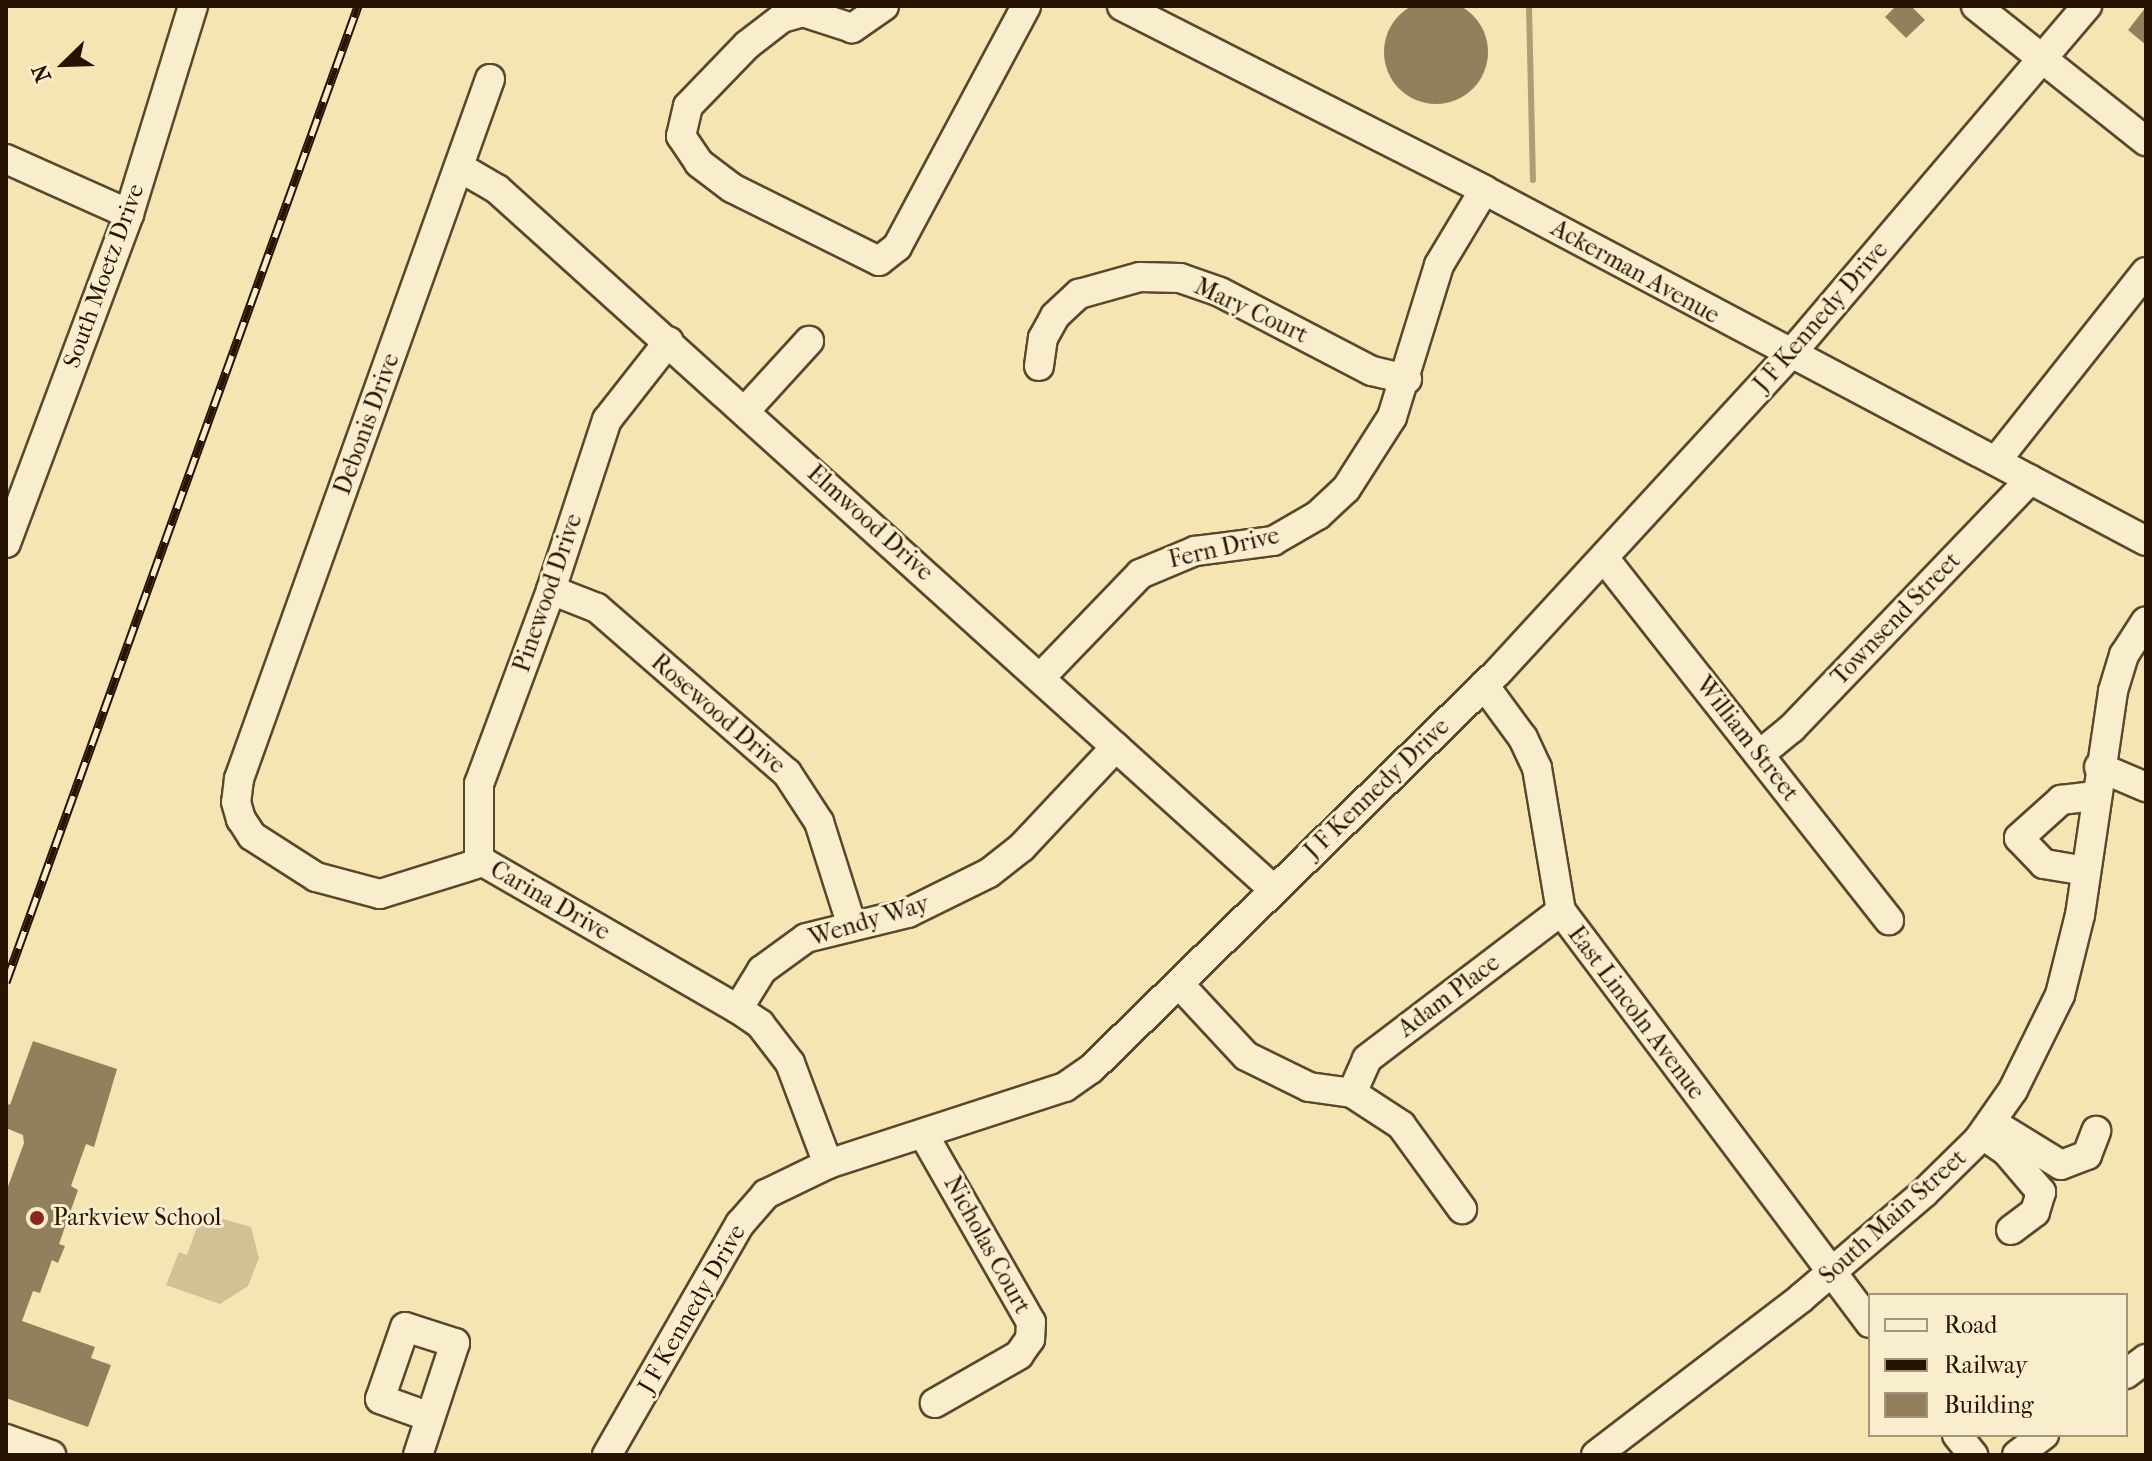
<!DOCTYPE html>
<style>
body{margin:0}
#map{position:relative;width:2152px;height:1461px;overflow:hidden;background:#f5e5b2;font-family:"IM FELL French Canon",serif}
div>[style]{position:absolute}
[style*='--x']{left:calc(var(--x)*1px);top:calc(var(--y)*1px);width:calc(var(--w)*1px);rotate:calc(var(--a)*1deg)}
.green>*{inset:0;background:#d2c194}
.stream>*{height:6px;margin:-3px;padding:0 3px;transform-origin:3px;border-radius:3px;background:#af9e75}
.building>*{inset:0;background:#92805d}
.round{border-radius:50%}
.roads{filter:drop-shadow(2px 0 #5a482c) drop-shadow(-2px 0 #5a482c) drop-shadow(0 2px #5a482c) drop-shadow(0 -2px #5a482c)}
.minor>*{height:28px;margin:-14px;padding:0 14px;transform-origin:14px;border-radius:14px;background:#f8eecd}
.rail>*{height:9px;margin-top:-4.5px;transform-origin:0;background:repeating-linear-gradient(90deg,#f8eecd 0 18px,#261300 0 36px);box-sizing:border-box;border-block:2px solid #261300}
.dots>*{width:22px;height:22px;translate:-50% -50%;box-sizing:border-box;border:4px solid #f8eecd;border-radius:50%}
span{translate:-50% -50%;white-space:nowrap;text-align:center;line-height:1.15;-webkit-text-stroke:6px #f8eecd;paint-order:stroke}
.street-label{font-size:24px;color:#261300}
.poi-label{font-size:24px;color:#261300}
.left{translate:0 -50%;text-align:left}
.frame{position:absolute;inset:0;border:8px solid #261300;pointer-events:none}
.legend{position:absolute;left:1868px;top:1293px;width:260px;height:144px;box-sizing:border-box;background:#f8eecd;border:2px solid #a4967b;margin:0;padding:10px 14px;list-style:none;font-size:24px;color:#261300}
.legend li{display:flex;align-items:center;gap:16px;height:40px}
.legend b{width:40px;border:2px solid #a4967b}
.north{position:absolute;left:24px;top:24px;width:80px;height:80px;-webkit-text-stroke:6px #f8eecd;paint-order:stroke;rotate:247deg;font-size:22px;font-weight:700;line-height:32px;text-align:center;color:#261300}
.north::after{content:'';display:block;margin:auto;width:28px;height:36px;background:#261300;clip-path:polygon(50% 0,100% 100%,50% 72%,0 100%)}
</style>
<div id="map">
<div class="green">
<i style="clip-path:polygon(202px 1213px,251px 1227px,259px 1258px,248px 1286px,220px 1304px,166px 1285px,179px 1252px,187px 1255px)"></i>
</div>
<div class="stream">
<i style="--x:1529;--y:6;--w:174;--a:88.7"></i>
</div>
<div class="building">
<i class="round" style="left:1384px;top:0;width:104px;height:104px"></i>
<i style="clip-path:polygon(1896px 6px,1911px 6px,1925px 20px,1906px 38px,1885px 17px)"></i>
<i style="clip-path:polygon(2146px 7px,2146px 45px,2128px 30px)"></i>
<i style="clip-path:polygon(33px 1041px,117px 1069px,94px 1147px,86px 1144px,71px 1186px,78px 1190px,59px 1244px,65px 1246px,58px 1263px,52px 1260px,40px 1293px,33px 1291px,22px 1321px,95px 1347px,91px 1358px,111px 1365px,88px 1427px,6px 1398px,6px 1192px,24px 1143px,23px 1135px,6px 1128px,6px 1103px,10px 1105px)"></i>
</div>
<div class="roads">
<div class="minor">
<i style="--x:884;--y:6;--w:39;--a:145"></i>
<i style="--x:852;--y:28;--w:52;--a:-161.9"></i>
<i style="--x:803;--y:12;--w:22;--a:164"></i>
<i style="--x:782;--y:18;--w:44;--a:142.4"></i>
<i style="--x:747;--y:45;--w:85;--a:134"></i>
<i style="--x:688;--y:106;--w:31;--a:103"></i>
<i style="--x:681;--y:136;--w:32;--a:56"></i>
<i style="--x:699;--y:163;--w:41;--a:37.1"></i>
<i style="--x:732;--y:188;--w:164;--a:26.4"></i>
<i style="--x:879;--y:261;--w:23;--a:-38"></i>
<i style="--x:897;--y:247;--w:273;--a:-61.8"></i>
<i style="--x:1122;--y:6;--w:406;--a:26.9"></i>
<i style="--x:1484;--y:190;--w:749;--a:27.93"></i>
<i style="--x:1976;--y:6;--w:217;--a:38.5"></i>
<i style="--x:490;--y:79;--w:744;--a:109.73"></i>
<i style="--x:239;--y:779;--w:23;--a:97"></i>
<i style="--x:236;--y:802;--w:18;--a:74"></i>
<i style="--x:241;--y:819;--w:20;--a:57"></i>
<i style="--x:252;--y:836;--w:76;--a:32.6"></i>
<i style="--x:316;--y:877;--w:66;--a:14.9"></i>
<i style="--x:380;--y:894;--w:108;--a:-17.3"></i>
<i style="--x:483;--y:862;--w:294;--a:30"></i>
<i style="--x:738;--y:1009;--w:27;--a:34"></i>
<i style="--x:760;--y:1024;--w:49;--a:52.4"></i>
<i style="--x:790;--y:1063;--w:108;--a:69.4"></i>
<i style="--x:6;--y:159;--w:135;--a:24.1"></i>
<i style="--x:459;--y:167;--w:44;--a:30.1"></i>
<i style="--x:497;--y:189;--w:1045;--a:42.05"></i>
<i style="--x:1039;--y:366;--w:28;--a:-82"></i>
<i style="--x:1043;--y:338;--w:25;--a:-61"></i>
<i style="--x:1055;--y:316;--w:33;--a:-43"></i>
<i style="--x:1079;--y:294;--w:63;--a:-15.6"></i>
<i style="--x:1140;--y:277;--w:40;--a:1.4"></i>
<i style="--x:1180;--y:278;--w:42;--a:19.3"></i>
<i style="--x:1220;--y:292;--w:171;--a:27.5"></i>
<i style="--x:1372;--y:371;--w:36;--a:13"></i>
<i style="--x:745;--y:411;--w:95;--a:-47.6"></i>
<i style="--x:1996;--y:461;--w:241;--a:-51.6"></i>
<i style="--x:6;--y:543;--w:351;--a:-69.5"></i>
<i style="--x:129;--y:214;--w:218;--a:-72.9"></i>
<i style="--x:1604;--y:558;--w:461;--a:51.8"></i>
<i style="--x:551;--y:590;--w:49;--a:21.4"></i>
<i style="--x:597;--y:608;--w:252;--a:41"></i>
<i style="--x:787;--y:773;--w:59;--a:56.9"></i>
<i style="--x:819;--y:822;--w:109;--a:72.4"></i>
<i style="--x:1041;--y:677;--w:143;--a:-46.1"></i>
<i style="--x:1140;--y:574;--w:60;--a:-22.7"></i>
<i style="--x:1195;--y:551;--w:79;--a:-7.3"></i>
<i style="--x:1273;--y:541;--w:52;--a:-30"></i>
<i style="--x:1318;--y:515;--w:38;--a:-43"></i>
<i style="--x:1346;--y:489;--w:85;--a:-57.4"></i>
<i style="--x:1392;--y:417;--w:159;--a:-72.8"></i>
<i style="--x:1439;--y:265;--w:87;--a:-59"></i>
<i style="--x:1484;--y:685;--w:66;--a:53.7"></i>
<i style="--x:1523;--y:738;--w:33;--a:65"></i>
<i style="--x:1537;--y:768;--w:145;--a:80.5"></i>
<i style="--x:1561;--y:911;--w:515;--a:53.13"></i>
<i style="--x:1759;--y:755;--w:43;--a:-39.3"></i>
<i style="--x:1792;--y:728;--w:344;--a:-46.2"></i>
<i style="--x:2099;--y:767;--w:51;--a:23.1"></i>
<i style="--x:479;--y:863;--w:79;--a:-90"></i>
<i style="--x:479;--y:784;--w:207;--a:-69.6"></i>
<i style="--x:551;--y:590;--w:179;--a:-71.8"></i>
<i style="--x:607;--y:420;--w:100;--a:-51.9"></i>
<i style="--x:2086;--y:871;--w:43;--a:-170.5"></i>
<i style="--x:2044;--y:864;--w:36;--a:-134"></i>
<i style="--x:2019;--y:838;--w:57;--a:-42.1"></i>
<i style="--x:2061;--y:800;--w:34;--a:-7"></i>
<i style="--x:1180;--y:985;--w:97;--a:47.1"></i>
<i style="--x:1246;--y:1056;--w:70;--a:26.2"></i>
<i style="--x:1309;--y:1087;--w:43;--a:7.9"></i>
<i style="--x:1352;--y:1093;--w:59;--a:33.1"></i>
<i style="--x:1401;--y:1125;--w:104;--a:54"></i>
<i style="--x:738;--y:1009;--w:46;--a:-58.4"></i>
<i style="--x:762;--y:970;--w:54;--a:-36"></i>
<i style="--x:806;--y:938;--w:105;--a:-13.8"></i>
<i style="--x:908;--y:913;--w:90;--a:-26.3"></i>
<i style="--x:989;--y:873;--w:42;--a:-38.2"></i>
<i style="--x:1022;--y:847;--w:137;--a:-46.8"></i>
<i style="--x:1352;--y:1093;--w:37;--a:-66"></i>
<i style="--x:1367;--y:1059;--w:244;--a:-37.3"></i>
<i style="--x:1991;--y:1122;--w:82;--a:31.6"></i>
<i style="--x:2061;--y:1165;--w:28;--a:-21"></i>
<i style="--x:2087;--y:1155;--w:26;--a:-69"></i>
<i style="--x:1983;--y:1135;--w:28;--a:35"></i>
<i style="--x:2006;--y:1151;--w:54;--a:49.5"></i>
<i style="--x:2041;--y:1192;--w:21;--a:107"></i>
<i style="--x:2035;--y:1212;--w:30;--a:143"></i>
<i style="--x:925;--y:1137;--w:213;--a:60.2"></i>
<i style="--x:1031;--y:1322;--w:17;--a:93"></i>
<i style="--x:1030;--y:1339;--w:19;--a:125"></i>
<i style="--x:1019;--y:1355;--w:97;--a:150.3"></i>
<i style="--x:2126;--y:1374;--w:25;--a:-37"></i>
<i style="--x:1957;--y:1435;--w:26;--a:51"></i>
<i style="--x:6;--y:1439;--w:48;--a:19.6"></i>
<i style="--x:418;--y:1455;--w:118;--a:-71.7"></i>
<i style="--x:455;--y:1343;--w:52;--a:-162.3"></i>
<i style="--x:405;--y:1327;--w:76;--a:109.1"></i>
<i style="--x:380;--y:1399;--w:53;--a:19.8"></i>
<i style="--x:607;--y:1455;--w:267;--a:-60.1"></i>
<i style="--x:740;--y:1224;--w:40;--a:-49"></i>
<i style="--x:766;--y:1194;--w:69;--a:-25.8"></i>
<i style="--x:828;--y:1164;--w:249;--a:-18"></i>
<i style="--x:1065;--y:1087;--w:32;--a:-35"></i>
<i style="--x:1091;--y:1069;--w:569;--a:-44.29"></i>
<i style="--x:1498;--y:672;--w:430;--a:-47.4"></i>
<i style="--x:1789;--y:356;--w:460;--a:-49.6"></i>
<i style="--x:1596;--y:1455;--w:258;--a:-37.4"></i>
<i style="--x:1801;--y:1298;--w:162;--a:-40.5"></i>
<i style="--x:1924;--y:1193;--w:76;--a:-44.5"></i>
<i style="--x:1978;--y:1140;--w:61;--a:-55"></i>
<i style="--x:2013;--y:1090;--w:106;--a:-63.7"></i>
<i style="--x:2060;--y:995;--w:82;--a:-76"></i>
<i style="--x:2080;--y:915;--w:226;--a:-81.6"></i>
<i style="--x:2113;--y:691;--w:38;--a:-73"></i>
<i style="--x:2124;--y:655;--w:40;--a:-57.1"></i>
<i style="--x:2017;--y:1455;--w:34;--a:-37"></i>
</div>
</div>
<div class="rail">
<i style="--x:6;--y:982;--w:1038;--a:-70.17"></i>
</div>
<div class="dots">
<i style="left:37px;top:1218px;background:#8f2418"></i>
</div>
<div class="street-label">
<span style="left:1635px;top:272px;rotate:29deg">Ackerman Avenue</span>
<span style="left:104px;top:276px;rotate:-70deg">South Moetz Drive</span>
<span style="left:1251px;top:311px;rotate:25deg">Mary Court</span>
<span style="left:1821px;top:317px;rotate:-49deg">J F Kennedy Drive</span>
<span style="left:367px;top:424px;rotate:-70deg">Debonis Drive</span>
<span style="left:870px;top:523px;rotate:42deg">Elmwood Drive</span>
<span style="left:1224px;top:548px;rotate:-13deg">Fern Drive</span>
<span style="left:548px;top:593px;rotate:-71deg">Pinewood Drive</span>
<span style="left:1896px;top:619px;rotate:-46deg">Townsend Street</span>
<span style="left:718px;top:714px;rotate:41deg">Rosewood Drive</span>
<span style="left:1747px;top:739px;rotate:52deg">William Street</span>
<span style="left:1377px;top:789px;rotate:-44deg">J F Kennedy Drive</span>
<span style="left:550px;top:901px;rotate:30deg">Carina Drive</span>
<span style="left:869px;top:921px;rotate:-17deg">Wendy Way</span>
<span style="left:1449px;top:996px;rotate:-37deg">Adam Place</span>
<span style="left:1636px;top:1013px;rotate:53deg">East Lincoln Avenue</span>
<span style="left:1893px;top:1217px;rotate:-42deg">South Main Street</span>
<span style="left:987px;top:1245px;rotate:61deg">Nicholas Court</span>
<span style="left:692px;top:1309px;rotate:-60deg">J F Kennedy Drive</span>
</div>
<div class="poi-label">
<span class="left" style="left:53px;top:1218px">Parkview School</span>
</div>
<div class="frame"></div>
<ul class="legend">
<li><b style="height:10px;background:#f8eecd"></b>Road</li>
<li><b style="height:10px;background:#261300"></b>Railway</li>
<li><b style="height:22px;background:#92805d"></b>Building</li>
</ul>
<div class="north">N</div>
</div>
